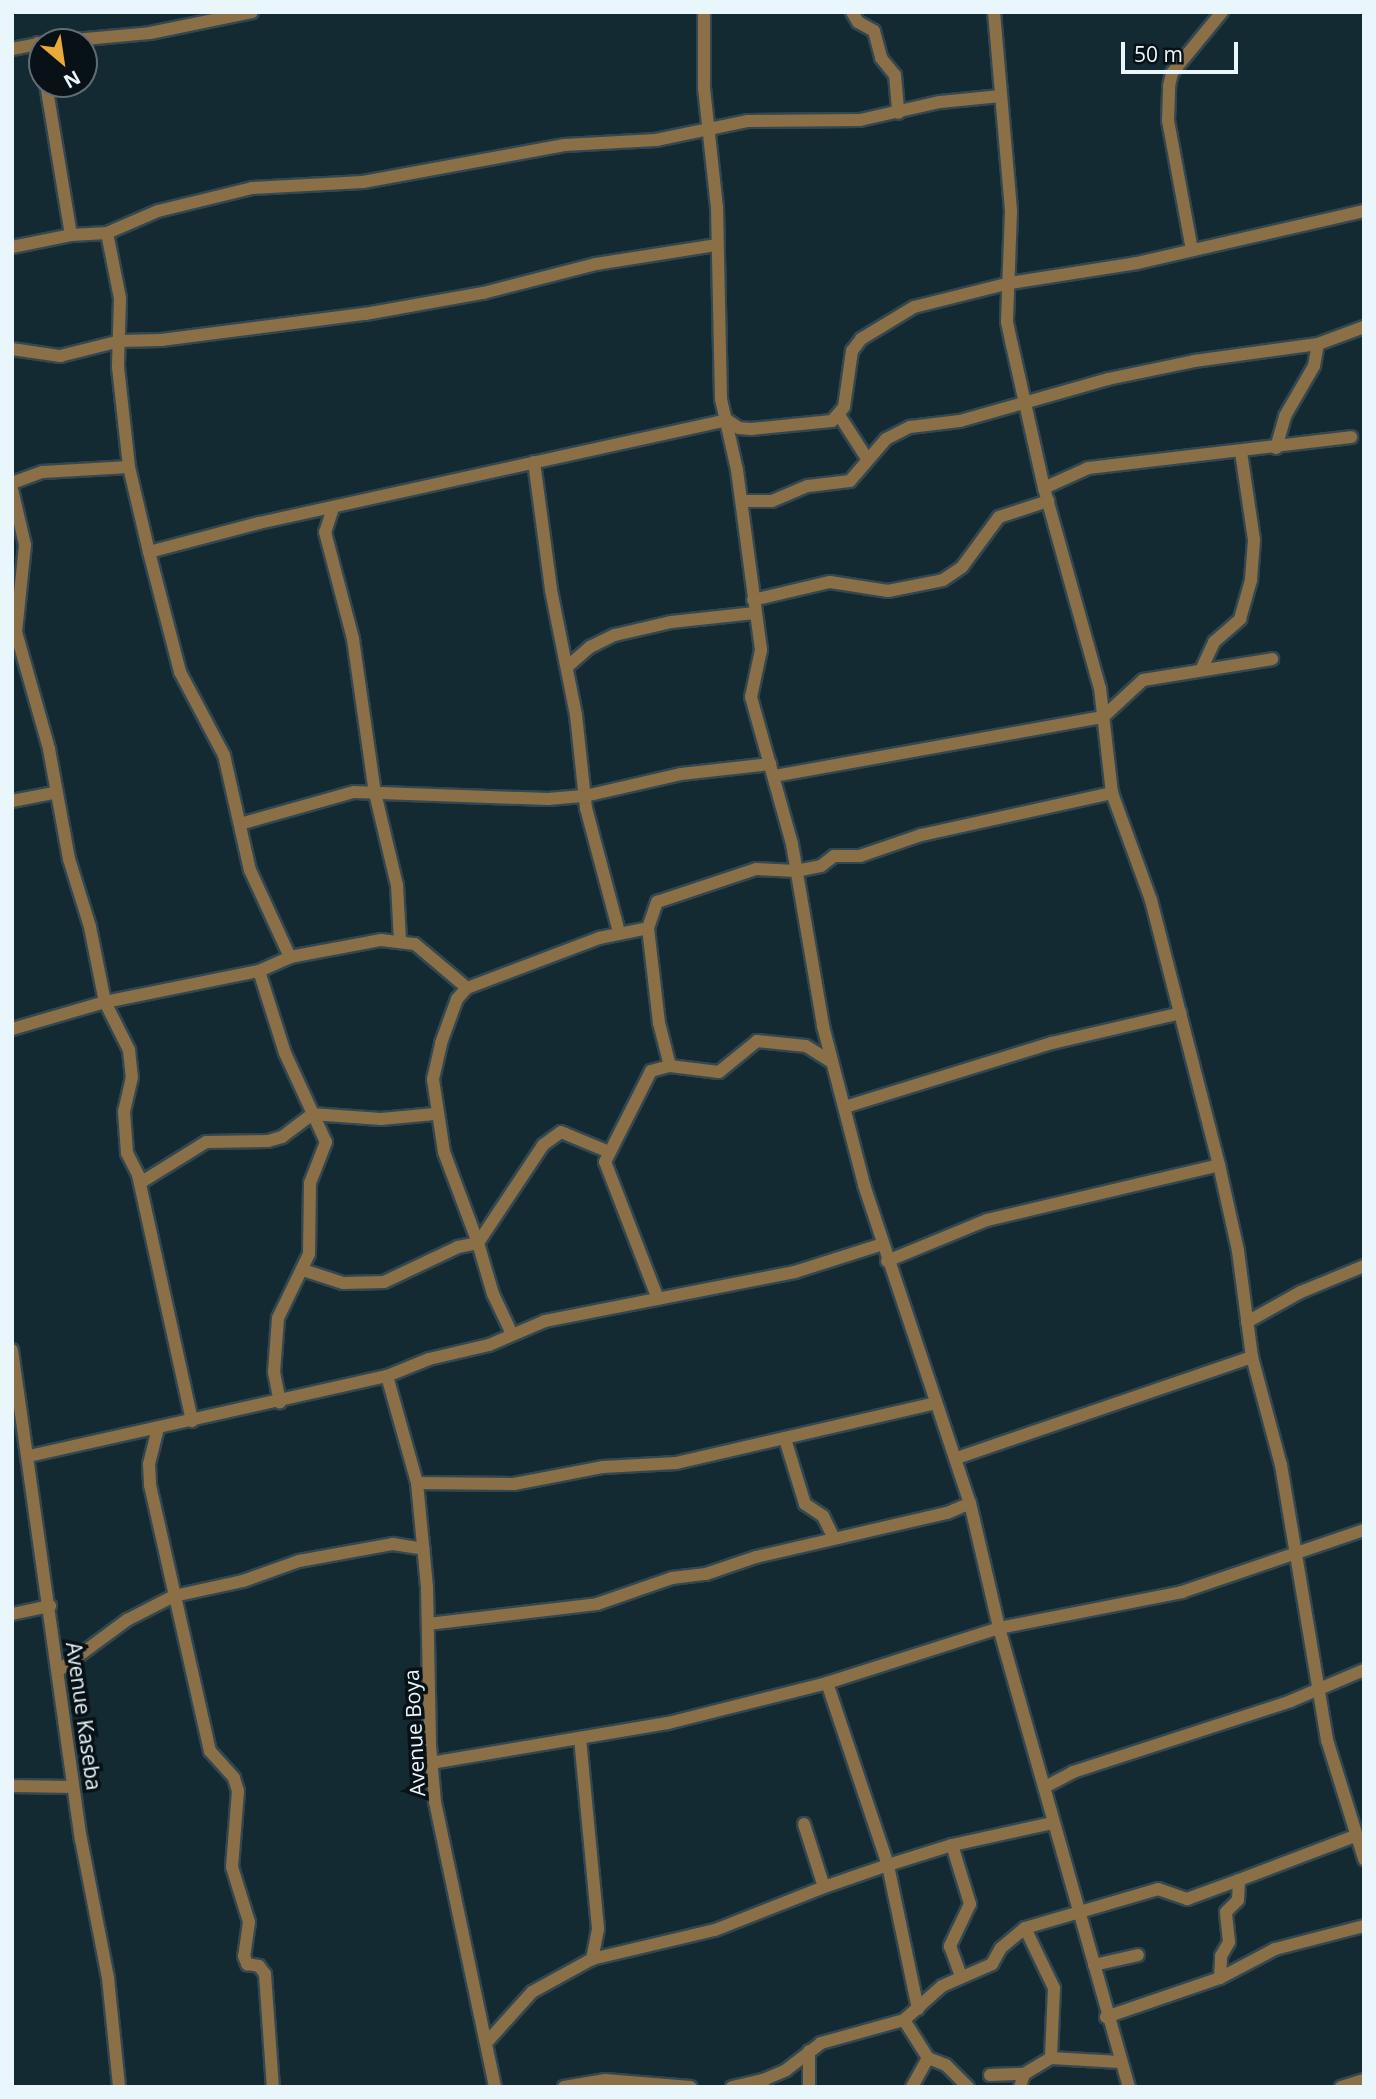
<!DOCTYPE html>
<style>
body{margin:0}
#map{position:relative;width:1376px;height:2099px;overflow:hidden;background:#142a33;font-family:"Open Sans",sans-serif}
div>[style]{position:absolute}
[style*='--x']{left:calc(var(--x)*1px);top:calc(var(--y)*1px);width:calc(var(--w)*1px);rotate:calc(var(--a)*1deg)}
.roads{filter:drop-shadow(2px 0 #32474f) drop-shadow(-2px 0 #32474f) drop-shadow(0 2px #32474f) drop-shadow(0 -2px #32474f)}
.minor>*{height:12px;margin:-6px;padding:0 6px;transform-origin:6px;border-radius:6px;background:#8a6f47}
span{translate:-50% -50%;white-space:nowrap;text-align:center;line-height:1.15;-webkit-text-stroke:7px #081115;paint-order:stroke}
.street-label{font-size:21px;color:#e9f6fc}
.frame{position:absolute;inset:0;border:14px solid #e9f6fc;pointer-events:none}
.north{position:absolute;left:28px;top:28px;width:70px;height:70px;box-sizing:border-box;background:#081115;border:2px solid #626d71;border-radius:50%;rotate:151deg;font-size:19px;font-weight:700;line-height:28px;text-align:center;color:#e9f6fc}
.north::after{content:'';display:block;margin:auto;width:24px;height:32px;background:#eba93a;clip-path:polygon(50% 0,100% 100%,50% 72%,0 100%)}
.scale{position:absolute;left:1121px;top:42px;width:117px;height:32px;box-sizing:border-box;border:4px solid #e9f6fc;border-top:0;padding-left:9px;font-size:21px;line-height:24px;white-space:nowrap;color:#e9f6fc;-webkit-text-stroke:5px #081115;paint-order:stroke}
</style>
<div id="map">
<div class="roads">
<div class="minor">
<i style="--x:704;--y:12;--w:76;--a:90"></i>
<i style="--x:704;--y:88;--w:121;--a:83.8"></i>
<i style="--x:717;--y:208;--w:191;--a:88.8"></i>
<i style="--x:721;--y:399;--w:73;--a:77.3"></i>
<i style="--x:737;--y:470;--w:182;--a:82.4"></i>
<i style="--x:761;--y:650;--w:48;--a:102"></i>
<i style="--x:751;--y:697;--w:153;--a:74.4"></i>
<i style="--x:792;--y:844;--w:185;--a:80.3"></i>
<i style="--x:823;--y:1026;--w:164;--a:75.5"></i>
<i style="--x:864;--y:1185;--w:335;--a:71.6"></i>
<i style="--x:970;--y:1503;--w:128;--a:76.9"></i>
<i style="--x:999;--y:1628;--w:477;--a:74.2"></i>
<i style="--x:852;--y:12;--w:12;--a:59"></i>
<i style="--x:858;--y:22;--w:18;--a:29"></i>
<i style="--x:874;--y:31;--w:28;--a:75"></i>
<i style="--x:881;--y:58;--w:22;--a:51"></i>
<i style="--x:895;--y:75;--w:38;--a:85"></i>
<i style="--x:994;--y:12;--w:200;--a:85.1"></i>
<i style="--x:1011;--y:211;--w:111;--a:92.1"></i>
<i style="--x:1007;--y:322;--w:24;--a:78"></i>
<i style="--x:1012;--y:345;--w:147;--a:77.4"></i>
<i style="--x:1044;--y:488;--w:208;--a:74.4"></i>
<i style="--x:1100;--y:688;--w:106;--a:83.5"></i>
<i style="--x:1112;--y:793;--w:114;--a:70"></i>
<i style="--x:1151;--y:900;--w:274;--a:75.6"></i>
<i style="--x:1219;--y:1165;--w:88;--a:77.5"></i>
<i style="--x:1238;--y:1251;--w:107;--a:82.5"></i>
<i style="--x:1252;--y:1357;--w:112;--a:75"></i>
<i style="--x:1281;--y:1465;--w:279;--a:80.5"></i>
<i style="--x:1327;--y:1740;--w:125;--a:72.7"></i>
<i style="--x:52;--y:42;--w:98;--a:-5.2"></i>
<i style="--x:150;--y:33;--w:104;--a:-11.6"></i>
<i style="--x:38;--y:43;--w:20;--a:79"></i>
<i style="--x:12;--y:49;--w:31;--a:-11"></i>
<i style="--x:46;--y:84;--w:153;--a:80.6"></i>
<i style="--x:107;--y:233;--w:66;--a:78.7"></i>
<i style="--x:120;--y:298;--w:69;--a:91.7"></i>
<i style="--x:118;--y:367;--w:101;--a:83.7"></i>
<i style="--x:129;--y:467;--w:87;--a:76.8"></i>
<i style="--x:149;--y:552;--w:124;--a:75.5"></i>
<i style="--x:180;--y:672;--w:94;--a:62.1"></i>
<i style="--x:224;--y:755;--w:118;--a:77.3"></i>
<i style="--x:250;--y:870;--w:96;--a:65.3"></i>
<i style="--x:12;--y:247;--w:60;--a:-11.5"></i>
<i style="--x:71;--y:235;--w:36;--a:-3"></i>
<i style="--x:107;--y:233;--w:56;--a:-23.3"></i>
<i style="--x:158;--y:211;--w:97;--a:-13.7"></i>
<i style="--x:252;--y:188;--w:111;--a:-3.1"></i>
<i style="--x:363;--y:182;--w:205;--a:-10.4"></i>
<i style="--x:565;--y:145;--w:91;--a:-3.1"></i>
<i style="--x:656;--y:140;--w:94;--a:-11.7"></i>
<i style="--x:748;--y:121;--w:112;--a:-0.5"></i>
<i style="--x:860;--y:120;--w:82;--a:-12.7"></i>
<i style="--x:940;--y:102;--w:61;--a:-5.6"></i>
<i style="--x:1192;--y:250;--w:132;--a:-100.5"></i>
<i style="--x:1168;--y:120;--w:34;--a:-88"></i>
<i style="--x:1169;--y:86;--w:13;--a:-77"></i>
<i style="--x:1172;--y:73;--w:79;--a:-50.7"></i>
<i style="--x:12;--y:349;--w:49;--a:8.3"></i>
<i style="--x:60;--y:356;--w:62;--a:-14"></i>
<i style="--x:120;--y:341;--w:41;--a:-1.4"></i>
<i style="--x:161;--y:340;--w:206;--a:-7.3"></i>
<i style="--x:365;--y:314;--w:120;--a:-10.1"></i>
<i style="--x:483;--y:293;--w:117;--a:-14.4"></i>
<i style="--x:596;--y:264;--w:121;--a:-9"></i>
<i style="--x:839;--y:415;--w:50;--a:57.3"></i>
<i style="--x:1276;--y:448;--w:33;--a:-74"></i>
<i style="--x:1285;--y:416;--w:58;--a:-59.9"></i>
<i style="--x:1314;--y:366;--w:22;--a:-80"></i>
<i style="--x:534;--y:462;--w:129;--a:82.4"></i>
<i style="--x:551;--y:590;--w:127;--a:78.7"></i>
<i style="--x:576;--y:715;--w:94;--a:83.9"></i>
<i style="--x:586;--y:808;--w:128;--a:75.1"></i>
<i style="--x:12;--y:483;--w:33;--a:-20"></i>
<i style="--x:43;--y:472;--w:86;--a:-3.3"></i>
<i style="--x:1044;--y:488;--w:48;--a:-24.4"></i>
<i style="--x:1088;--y:468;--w:265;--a:-6.7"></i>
<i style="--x:12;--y:489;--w:57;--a:76.9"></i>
<i style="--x:25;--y:545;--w:87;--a:95.9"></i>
<i style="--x:742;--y:501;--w:30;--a:0"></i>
<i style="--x:772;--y:501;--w:39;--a:-23"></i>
<i style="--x:808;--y:486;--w:42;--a:-6.8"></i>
<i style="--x:850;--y:481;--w:55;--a:-49.4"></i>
<i style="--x:886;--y:439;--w:27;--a:-27"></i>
<i style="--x:910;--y:427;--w:50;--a:-6.8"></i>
<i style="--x:960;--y:421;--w:154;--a:-15.8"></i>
<i style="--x:1108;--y:379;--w:88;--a:-11.8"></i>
<i style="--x:1194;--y:361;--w:125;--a:-7.8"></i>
<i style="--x:1318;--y:344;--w:49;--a:-20.3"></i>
<i style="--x:333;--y:508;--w:25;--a:108"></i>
<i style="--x:325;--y:532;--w:111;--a:75.3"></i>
<i style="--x:353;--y:639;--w:156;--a:81.9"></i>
<i style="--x:375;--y:793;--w:95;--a:76.6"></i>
<i style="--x:397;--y:885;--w:55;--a:86.9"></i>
<i style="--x:149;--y:552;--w:114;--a:-14.8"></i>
<i style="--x:259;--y:523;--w:479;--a:-12.4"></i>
<i style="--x:727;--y:420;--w:14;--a:34"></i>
<i style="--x:739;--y:428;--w:12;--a:5"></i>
<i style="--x:751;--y:429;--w:81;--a:-5.6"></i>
<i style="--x:832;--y:421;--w:18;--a:-49"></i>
<i style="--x:844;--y:407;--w:57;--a:-81.9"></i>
<i style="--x:852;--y:351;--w:15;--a:-53"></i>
<i style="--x:861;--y:339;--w:62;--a:-31.1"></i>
<i style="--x:914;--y:307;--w:99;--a:-14"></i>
<i style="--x:1010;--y:283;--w:129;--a:-8.9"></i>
<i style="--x:1137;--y:263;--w:233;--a:-12.9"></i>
<i style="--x:753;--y:600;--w:79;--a:-13.2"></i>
<i style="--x:830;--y:582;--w:59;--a:8.8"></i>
<i style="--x:888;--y:591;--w:56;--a:-11.3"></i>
<i style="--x:943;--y:580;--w:23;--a:-34"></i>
<i style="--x:962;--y:567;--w:62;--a:-53.5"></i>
<i style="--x:999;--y:517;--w:52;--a:-18.1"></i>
<i style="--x:12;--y:633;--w:4;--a:-14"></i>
<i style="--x:16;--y:632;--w:122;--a:74.2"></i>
<i style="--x:49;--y:749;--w:112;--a:79.7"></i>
<i style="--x:69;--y:859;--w:71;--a:72.8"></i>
<i style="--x:90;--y:927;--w:76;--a:78.7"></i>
<i style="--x:105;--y:1002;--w:54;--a:63.4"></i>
<i style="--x:129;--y:1050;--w:27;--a:84"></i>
<i style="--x:132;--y:1077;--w:35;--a:103"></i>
<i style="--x:124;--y:1111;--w:42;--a:85.9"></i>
<i style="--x:127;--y:1153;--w:25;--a:63"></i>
<i style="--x:138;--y:1175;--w:252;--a:77.6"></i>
<i style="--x:567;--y:667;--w:30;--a:-41"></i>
<i style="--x:590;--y:647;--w:28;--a:-26"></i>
<i style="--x:615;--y:635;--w:57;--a:-13.1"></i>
<i style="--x:671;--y:622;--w:84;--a:-6.1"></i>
<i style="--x:1202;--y:668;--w:29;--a:-65"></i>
<i style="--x:1214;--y:642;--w:35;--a:-41"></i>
<i style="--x:1240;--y:619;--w:41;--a:-74.2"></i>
<i style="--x:1251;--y:580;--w:40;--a:-85.7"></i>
<i style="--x:1254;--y:540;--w:89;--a:-98.4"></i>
<i style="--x:774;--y:776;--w:334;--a:-10.2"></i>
<i style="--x:1103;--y:717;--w:54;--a:-42.8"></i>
<i style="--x:1143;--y:680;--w:131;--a:-9.2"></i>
<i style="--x:12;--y:801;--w:43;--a:-10.8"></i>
<i style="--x:240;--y:824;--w:118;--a:-15.7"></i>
<i style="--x:354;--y:792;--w:194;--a:2.1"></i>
<i style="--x:548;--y:799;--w:37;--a:-5"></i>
<i style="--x:585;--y:796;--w:98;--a:-12.9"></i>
<i style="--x:681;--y:774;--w:90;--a:-6.4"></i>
<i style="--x:259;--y:971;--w:86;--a:72.4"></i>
<i style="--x:285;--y:1053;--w:98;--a:65.3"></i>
<i style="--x:326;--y:1142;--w:44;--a:111.3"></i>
<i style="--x:310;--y:1183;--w:71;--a:90.8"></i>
<i style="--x:309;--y:1254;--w:71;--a:115.8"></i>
<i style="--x:278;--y:1318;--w:54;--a:94.2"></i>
<i style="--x:274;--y:1372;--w:31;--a:79"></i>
<i style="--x:12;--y:1029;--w:97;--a:-16.2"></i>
<i style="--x:105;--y:1002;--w:157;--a:-11.4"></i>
<i style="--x:259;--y:971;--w:34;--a:-24"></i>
<i style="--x:290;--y:957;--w:93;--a:-10.6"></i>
<i style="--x:381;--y:940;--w:34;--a:7"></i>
<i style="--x:415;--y:944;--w:68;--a:40.2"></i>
<i style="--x:467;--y:988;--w:141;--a:-20.7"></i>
<i style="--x:599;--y:938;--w:50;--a:-11.5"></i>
<i style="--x:670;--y:1066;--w:44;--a:-104.3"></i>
<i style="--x:659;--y:1023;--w:96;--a:-96.6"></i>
<i style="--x:648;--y:928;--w:28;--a:-71"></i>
<i style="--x:657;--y:902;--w:104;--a:-18.4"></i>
<i style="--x:756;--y:869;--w:40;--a:2.9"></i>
<i style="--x:796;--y:871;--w:25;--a:-11"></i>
<i style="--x:821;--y:866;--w:16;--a:-38"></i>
<i style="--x:834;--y:856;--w:26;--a:0"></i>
<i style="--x:860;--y:856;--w:65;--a:-19"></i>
<i style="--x:921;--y:835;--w:196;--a:-12.4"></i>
<i style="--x:845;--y:1107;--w:217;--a:-17.2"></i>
<i style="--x:1052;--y:1043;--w:132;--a:-13.1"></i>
<i style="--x:140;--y:1183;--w:78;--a:-31.8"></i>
<i style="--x:206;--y:1142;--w:62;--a:-0.9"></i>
<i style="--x:268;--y:1141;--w:15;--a:-16"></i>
<i style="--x:282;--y:1137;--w:38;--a:-37"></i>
<i style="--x:312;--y:1114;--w:69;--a:4.1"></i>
<i style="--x:381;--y:1119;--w:54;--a:-5.3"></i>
<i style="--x:887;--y:1261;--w:108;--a:-22.3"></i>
<i style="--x:987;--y:1220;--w:238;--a:-13.3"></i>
<i style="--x:303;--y:1270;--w:42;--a:18"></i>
<i style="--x:343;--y:1283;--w:41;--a:-1.4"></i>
<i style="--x:384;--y:1282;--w:82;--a:-25.3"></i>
<i style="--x:458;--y:1247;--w:20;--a:-11"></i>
<i style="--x:478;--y:1243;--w:97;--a:-110.5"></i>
<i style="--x:444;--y:1152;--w:74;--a:-98.6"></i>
<i style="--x:433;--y:1079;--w:37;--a:-77"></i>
<i style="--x:441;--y:1043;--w:47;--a:-70"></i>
<i style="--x:457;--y:999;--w:15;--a:-48"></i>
<i style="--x:658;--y:1299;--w:147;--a:-111.1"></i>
<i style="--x:605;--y:1162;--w:102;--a:-63.2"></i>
<i style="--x:651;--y:1071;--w:20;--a:-15"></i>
<i style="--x:670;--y:1066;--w:49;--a:7"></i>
<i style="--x:719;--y:1072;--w:49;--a:-39.2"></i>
<i style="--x:757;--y:1041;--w:49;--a:5.8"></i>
<i style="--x:806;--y:1046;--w:31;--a:32"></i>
<i style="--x:1247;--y:1322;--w:62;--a:-29.1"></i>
<i style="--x:1301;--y:1292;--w:68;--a:-22.4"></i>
<i style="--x:512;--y:1334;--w:44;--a:-115.4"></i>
<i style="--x:493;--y:1294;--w:53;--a:-106.4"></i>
<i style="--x:478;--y:1243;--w:118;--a:-56.4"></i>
<i style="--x:543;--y:1145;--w:22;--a:-36"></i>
<i style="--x:561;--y:1132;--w:52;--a:22.6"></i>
<i style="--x:12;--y:1350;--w:494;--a:82"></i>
<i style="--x:81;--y:1839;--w:142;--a:79"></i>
<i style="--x:108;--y:1978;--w:110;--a:84.2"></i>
<i style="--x:387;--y:1376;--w:111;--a:74.3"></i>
<i style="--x:417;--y:1483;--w:104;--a:84.5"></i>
<i style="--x:427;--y:1587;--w:158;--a:88.9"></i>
<i style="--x:430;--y:1745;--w:57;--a:85"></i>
<i style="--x:435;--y:1802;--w:291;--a:78.1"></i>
<i style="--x:158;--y:1428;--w:37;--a:104"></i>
<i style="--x:149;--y:1464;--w:21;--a:87"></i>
<i style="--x:150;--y:1485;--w:273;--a:77.3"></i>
<i style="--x:210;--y:1751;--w:36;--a:48"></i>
<i style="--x:234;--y:1778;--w:14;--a:73"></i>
<i style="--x:238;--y:1791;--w:76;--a:94.5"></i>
<i style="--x:232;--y:1867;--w:58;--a:72.8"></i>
<i style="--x:249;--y:1922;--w:34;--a:98"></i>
<i style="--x:244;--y:1956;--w:9;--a:69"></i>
<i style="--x:247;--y:1964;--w:12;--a:9"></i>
<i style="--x:259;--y:1966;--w:10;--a:53"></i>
<i style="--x:265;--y:1974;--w:113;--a:86"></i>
<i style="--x:785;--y:1439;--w:68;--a:72.9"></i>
<i style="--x:805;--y:1504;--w:22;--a:34"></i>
<i style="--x:823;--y:1516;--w:25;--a:64"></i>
<i style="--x:29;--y:1456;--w:367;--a:-12.6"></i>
<i style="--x:387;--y:1376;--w:45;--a:-22"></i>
<i style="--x:429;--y:1359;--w:62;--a:-13.1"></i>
<i style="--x:489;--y:1345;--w:61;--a:-23.2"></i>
<i style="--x:545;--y:1321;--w:255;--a:-11.1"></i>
<i style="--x:795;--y:1272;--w:92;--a:-17.7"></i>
<i style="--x:957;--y:1458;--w:312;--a:-18.9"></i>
<i style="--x:417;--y:1483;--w:97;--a:0.6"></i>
<i style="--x:514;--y:1484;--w:91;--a:-10.8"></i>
<i style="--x:603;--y:1467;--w:73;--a:-3.1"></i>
<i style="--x:676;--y:1463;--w:266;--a:-13"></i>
<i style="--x:12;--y:1614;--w:39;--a:-12"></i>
<i style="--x:428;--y:1624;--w:170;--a:-6.7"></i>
<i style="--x:597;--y:1604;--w:79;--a:-19.1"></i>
<i style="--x:672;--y:1578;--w:34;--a:-7"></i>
<i style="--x:706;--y:1574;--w:53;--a:-18.8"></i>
<i style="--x:756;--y:1557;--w:196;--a:-13"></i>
<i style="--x:947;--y:1513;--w:25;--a:-23"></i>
<i style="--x:58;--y:1671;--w:86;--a:-36.5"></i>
<i style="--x:127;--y:1620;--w:53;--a:-27.1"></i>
<i style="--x:174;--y:1596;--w:71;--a:-12.3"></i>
<i style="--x:243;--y:1581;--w:59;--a:-19.7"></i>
<i style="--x:299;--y:1561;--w:96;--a:-10.3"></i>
<i style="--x:393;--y:1544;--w:31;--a:9"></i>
<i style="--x:580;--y:1738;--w:192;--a:84.6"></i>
<i style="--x:598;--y:1929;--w:31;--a:101"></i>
<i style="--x:431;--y:1763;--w:240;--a:-9.6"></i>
<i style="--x:668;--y:1723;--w:164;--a:-14.1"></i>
<i style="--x:827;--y:1683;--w:181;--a:-17.7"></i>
<i style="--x:999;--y:1628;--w:187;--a:-11.1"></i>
<i style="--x:1182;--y:1592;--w:192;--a:-18.8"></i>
<i style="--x:12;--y:1786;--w:61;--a:0.9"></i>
<i style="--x:1045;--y:1787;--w:32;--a:-28"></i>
<i style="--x:1073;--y:1772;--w:229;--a:-18"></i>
<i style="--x:1291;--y:1701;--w:79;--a:-23"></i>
<i style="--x:952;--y:1845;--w:102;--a:-12.4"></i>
<i style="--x:824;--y:1887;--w:68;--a:-19"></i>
<i style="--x:888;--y:1865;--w:192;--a:-108.5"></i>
<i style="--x:1025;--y:1928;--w:67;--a:64.2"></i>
<i style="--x:1054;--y:1988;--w:70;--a:92.5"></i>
<i style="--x:1094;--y:1965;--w:45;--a:-12.8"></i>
<i style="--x:1220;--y:1978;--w:62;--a:-27.8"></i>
<i style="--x:1275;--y:1949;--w:92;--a:-14.5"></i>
<i style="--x:918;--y:2009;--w:147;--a:-101.8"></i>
<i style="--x:888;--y:1865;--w:67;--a:-17.4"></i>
<i style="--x:952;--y:1845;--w:62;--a:73"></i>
<i style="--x:970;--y:1904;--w:47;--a:115.5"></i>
<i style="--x:950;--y:1946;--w:32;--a:70"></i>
<i style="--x:1106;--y:2017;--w:120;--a:-18.9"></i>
<i style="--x:1220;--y:1978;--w:22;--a:-87"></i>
<i style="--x:1221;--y:1956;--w:16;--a:-60"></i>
<i style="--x:1229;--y:1942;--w:30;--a:-96"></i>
<i style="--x:1226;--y:1912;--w:17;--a:-45"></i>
<i style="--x:1238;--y:1900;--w:20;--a:-87"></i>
<i style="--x:1239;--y:1880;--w:124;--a:-20.8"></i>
<i style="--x:904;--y:2020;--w:45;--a:57.7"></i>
<i style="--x:928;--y:2058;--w:33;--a:119"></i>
<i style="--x:487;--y:2042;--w:67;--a:-48"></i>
<i style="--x:532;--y:1992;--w:68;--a:-28.8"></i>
<i style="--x:592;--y:1959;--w:126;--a:-13.3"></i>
<i style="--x:715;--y:1930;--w:117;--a:-21.5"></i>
<i style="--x:824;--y:1887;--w:66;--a:-107.6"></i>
<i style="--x:928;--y:2058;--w:19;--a:21"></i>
<i style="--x:946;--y:2065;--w:31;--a:45"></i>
<i style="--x:1024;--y:2074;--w:31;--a:-31"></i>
<i style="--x:1051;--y:2058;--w:69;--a:3.3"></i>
<i style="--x:990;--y:2075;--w:34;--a:-2"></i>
<i style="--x:1024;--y:2074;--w:14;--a:107"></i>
<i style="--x:564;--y:2087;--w:42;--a:-9.7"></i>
<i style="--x:605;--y:2080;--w:86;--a:4.7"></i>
<i style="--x:732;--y:2087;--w:32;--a:-13"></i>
<i style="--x:763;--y:2087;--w:7;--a:-90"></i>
<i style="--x:763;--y:2080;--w:25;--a:-23"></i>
<i style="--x:786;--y:2070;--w:44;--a:-37.6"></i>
<i style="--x:821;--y:2043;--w:86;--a:-15.5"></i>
<i style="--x:904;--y:2020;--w:51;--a:-41.8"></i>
<i style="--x:942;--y:1986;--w:55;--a:-23.7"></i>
<i style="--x:992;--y:1964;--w:18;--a:-61"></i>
<i style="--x:1001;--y:1948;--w:31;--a:-40"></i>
<i style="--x:1025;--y:1928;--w:139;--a:-16.3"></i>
<i style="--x:1158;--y:1889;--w:31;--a:19"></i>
<i style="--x:1187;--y:1899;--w:55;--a:-20.1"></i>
<i style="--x:809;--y:2087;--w:36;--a:-90"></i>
<i style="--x:1341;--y:2087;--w:24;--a:-17"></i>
</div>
</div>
<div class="street-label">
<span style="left:84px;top:1716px;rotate:82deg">Avenue Kaseba</span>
<span style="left:414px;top:1733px;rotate:-93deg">Avenue Boya</span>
</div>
<div class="frame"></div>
<div class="north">N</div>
<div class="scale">50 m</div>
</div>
